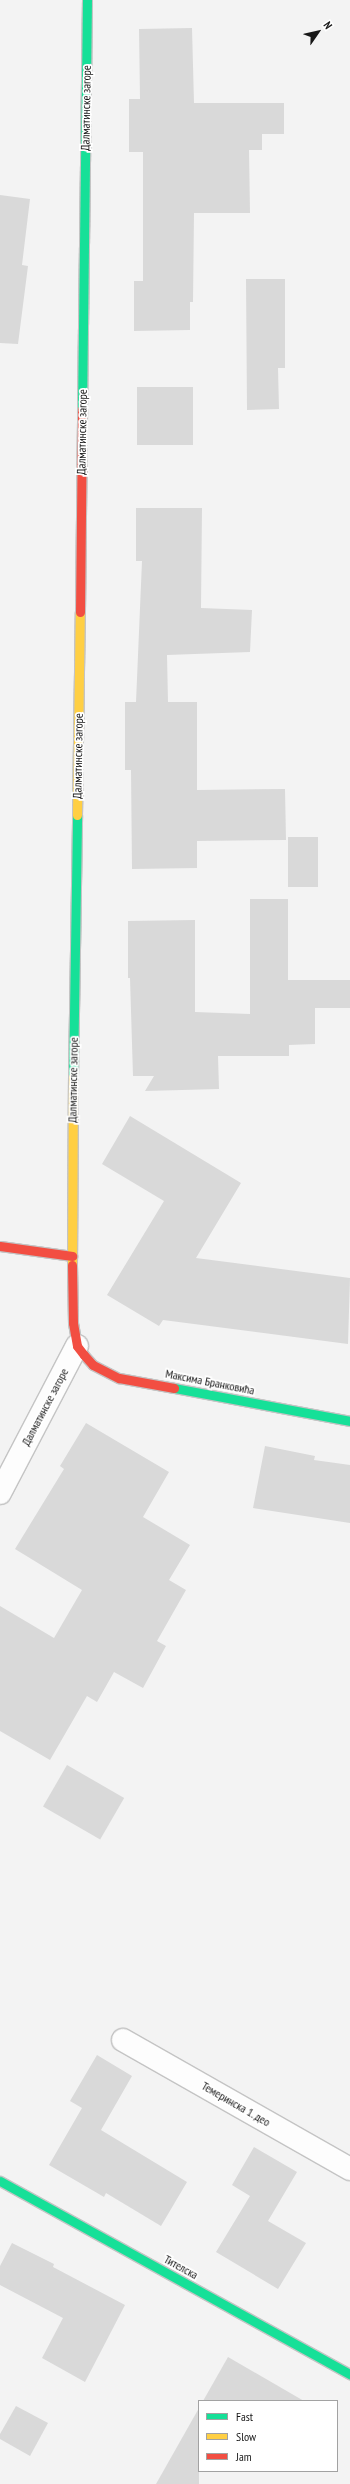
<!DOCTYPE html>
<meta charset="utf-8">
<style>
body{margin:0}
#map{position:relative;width:350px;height:2484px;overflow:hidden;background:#f3f3f3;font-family:"PT Sans Narrow",sans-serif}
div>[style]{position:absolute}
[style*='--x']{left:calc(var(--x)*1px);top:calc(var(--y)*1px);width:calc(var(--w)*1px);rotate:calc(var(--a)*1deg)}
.building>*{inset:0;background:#d9d9d9;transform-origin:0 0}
.roads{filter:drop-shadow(1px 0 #c4c4c4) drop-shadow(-1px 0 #c4c4c4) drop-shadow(0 1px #c4c4c4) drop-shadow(0 -1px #c4c4c4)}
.street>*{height:22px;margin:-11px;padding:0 11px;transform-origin:11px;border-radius:11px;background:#fdfdfd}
.fast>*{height:9px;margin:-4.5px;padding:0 4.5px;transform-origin:4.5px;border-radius:4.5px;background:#16e098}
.slow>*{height:9px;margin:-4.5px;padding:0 4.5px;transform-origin:4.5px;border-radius:4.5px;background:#ffcf43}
.jam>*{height:9px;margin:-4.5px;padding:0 4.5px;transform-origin:4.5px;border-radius:4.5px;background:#f24e42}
span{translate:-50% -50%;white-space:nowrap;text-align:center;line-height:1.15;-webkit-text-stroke:3.5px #fff;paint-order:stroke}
.street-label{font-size:12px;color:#171717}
.legend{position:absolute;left:198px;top:2400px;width:140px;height:72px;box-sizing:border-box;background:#fff;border:1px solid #a2a2a2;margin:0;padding:5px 7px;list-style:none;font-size:12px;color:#171717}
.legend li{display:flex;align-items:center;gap:8px;height:20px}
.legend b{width:20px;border:1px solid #a2a2a2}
.north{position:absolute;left:298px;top:12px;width:40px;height:40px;-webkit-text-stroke:3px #fff;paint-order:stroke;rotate:56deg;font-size:11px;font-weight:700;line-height:16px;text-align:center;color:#171717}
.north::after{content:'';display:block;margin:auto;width:14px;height:18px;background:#171717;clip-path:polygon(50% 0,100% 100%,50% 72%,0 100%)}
</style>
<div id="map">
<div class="building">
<i style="clip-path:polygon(192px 28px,194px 103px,284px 103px,284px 134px,262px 134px,262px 150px,249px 150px,250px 213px,194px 213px,193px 302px,190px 302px,190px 330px,134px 331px,134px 281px,143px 281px,143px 152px,129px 152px,129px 99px,140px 99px,139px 29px)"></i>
<i style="clip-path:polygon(0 195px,30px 199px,22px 265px,28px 266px,18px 344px,0 343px)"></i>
<i style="clip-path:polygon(246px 279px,285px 279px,285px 368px,278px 368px,279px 409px,247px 410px)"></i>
<i style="left:193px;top:387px;width:58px;height:56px;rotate:90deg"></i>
<i style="clip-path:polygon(136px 508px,202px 508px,201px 608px,252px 610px,250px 652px,167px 655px,168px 702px,197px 702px,197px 790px,285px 789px,286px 840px,197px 841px,197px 868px,132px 869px,131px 770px,125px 770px,125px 702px,136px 702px,142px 561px,136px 561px)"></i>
<i style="left:288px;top:837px;width:30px;height:50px"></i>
<i style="clip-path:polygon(250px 899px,288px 899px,288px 980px,350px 980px,350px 1008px,315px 1008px,315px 1044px,289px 1045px,289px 1056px,218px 1056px,219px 1089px,145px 1091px,154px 1076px,133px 1076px,130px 978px,128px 978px,128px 921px,195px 920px,195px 1012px,250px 1014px)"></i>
<i style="clip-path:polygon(130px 1116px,241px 1183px,196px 1258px,350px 1278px,348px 1344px,163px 1320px,159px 1326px,107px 1295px,164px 1201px,102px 1164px)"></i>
<i style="clip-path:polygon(86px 1423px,169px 1472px,143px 1517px,190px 1545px,169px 1580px,186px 1590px,157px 1641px,166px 1646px,143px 1688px,114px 1672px,97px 1702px,87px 1696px,50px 1760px,0 1731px,0 1606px,54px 1638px,82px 1590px,15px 1549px,64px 1469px,60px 1466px)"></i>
<i style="clip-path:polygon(265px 1446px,315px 1456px,314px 1460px,350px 1465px,350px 1523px,253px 1508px)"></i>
<i style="left:67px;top:1765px;width:66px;height:48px;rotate:30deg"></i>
<i style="clip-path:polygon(97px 2055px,132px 2076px,101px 2130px,187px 2182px,161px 2226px,106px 2193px,104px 2197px,49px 2165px,82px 2108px,70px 2101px)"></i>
<i style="clip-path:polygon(254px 2147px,297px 2172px,268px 2221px,306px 2243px,278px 2289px,216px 2252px,250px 2196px,232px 2185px)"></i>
<i style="clip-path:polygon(12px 2243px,54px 2264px,53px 2267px,125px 2305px,85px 2382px,42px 2358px,63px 2318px,0 2285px,0 2266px)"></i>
<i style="clip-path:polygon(228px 2357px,304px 2401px,203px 2401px)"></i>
<i style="clip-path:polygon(16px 2406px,48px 2423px,30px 2456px,0 2439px,0 2434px)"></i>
<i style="clip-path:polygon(199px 2408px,199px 2484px,156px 2484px)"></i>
</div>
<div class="roads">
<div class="street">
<i style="--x:0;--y:1493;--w:166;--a:-62.4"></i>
<i style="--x:123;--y:2040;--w:261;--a:29.6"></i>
</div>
<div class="fast">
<i style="--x:82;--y:409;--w:409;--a:-89.3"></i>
<i style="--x:73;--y:1077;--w:262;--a:-89.1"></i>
<i style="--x:174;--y:1388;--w:179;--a:10.6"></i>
<i style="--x:0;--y:2181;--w:400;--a:28.9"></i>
</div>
<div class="slow">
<i style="--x:77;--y:815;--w:203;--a:-89.2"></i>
<i style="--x:72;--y:1265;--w:188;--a:-89.7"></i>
</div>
<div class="jam">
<i style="--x:80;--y:612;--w:203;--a:-89.4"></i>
<i style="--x:0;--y:1246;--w:73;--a:7.9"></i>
<i style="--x:72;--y:1265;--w:58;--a:89"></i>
<i style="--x:73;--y:1323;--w:23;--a:80"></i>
<i style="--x:77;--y:1346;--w:11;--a:52"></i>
<i style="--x:84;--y:1355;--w:13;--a:48"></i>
<i style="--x:93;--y:1365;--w:29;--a:27"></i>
<i style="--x:119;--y:1378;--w:56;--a:10.3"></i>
</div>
</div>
<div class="street-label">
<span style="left:86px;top:108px;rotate:-89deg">Далматинске загоре</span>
<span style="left:82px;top:432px;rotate:-89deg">Далматинске загоре</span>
<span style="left:78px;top:756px;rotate:-89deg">Далматинске загоре</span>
<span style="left:73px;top:1080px;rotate:-89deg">Далматинске загоре</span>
<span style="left:210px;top:1382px;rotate:11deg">Максима Бранковића</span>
<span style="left:45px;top:1407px;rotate:-62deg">Далматинске загоре</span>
<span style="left:236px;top:2104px;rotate:30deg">Темеринска 1. део</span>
<span style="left:181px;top:2267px;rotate:29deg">Тителска</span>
</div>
<ul class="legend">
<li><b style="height:5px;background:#16e098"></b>Fast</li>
<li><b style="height:5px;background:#ffcf43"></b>Slow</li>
<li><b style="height:5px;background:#f24e42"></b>Jam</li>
</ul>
<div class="north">N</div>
</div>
